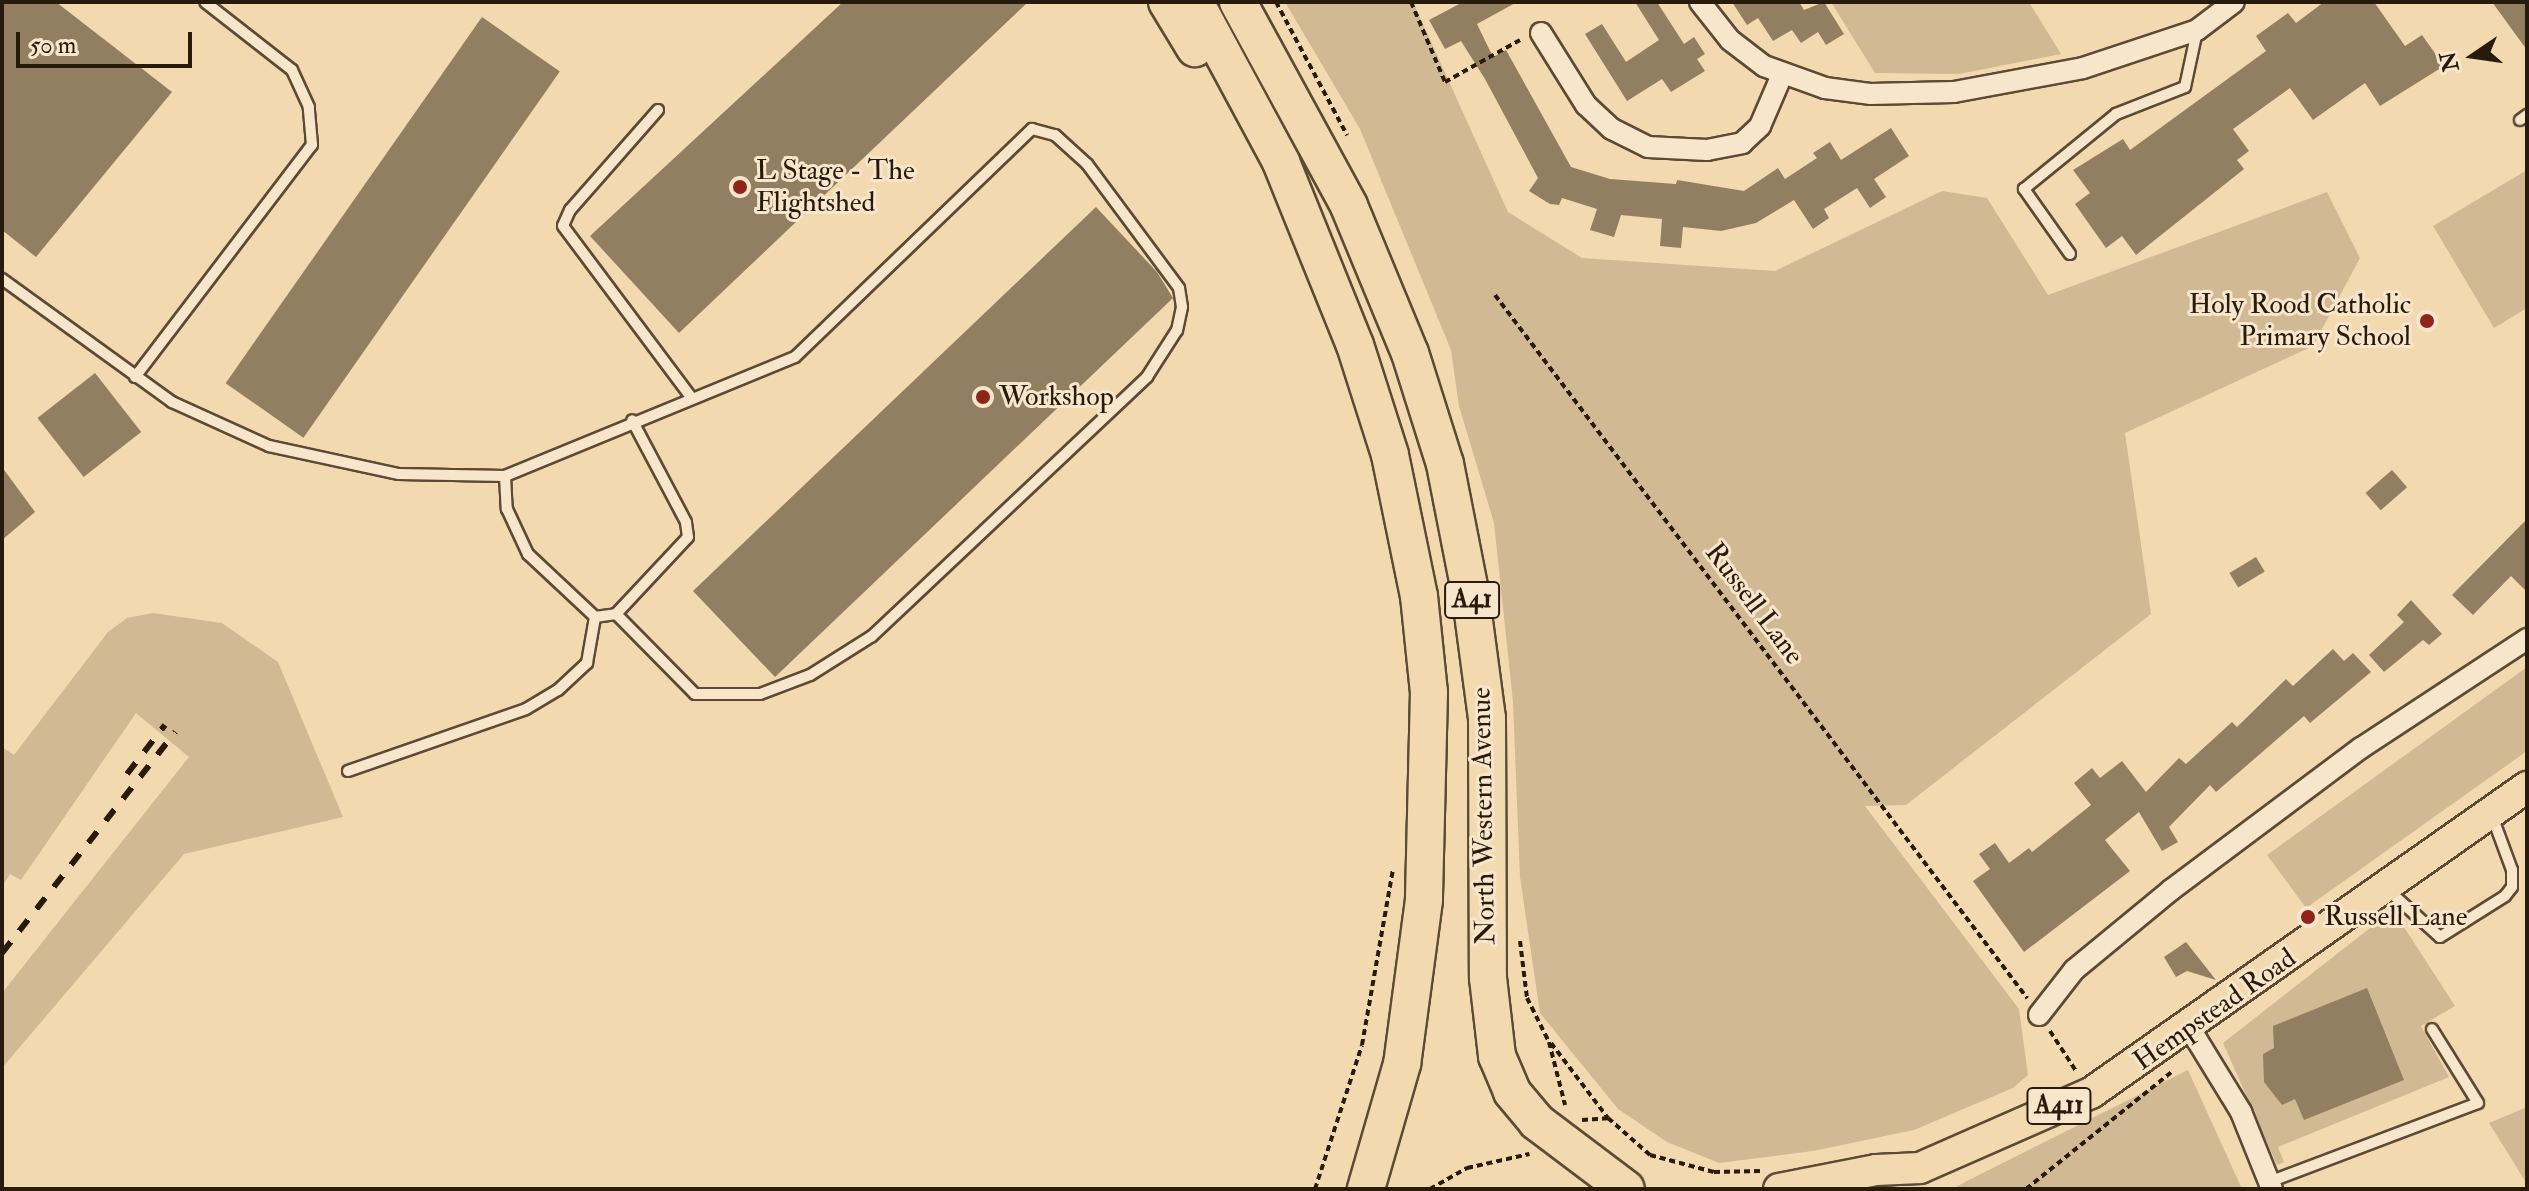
<!DOCTYPE html>
<style>
body{margin:0}
#map{position:relative;width:2529px;height:1191px;overflow:hidden;background:#f3d9b0;font-family:"IM FELL Double Pica",serif}
div>[style]{position:absolute}
[style*='--x']{left:calc(var(--x)*1px);top:calc(var(--y)*1px);width:calc(var(--w)*1px);rotate:calc(var(--a)*1deg)}
.green>*{inset:0;background:#d1b994}
.building>*{inset:0;background:#927e61;transform-origin:0 0}
.path>*{height:4px;margin-top:-2px;transform-origin:0;background:repeating-linear-gradient(90deg,#291b0b 0 6px,transparent 0 10px)}
.roads{filter:drop-shadow(2px 0 #5c4a34) drop-shadow(-2px 0 #5c4a34) drop-shadow(0 2px #5c4a34) drop-shadow(0 -2px #5c4a34)}
.lane>*{height:10px;margin:-5px;padding:0 5px;transform-origin:5px;border-radius:5px;background:#f7e6cc}
.street>*{height:20px;margin:-10px;padding:0 10px;transform-origin:10px;border-radius:10px;background:#f7e6cc}
.primary>*{height:30px;margin:-15px;padding:0 15px;transform-origin:15px;border-radius:15px;background:#f3d9b0}
.highway>*{height:36px;margin:-18px;padding:0 18px;transform-origin:18px;border-radius:18px;background:#f3d9b0}
.rail>*{height:6px;margin-top:-3px;transform-origin:0;background:repeating-linear-gradient(90deg,#291b0b 0 14px,transparent 0 28px)}
.dots>*{width:22px;height:22px;translate:-50% -50%;box-sizing:border-box;border:4px solid #f7e6cc;border-radius:50%}
span{translate:-50% -50%;white-space:nowrap;text-align:center;line-height:1.15;-webkit-text-stroke:6px #f7e6cc;paint-order:stroke}
.shield-label span{padding:2px 6px;background:#f7e6cc;border:2px solid;border-radius:6px;-webkit-text-stroke-width:0}
.shield-label{font-size:26px;color:#291b0b;font-weight:700}
.poi-label{font-size:28px;color:#291b0b}
.left{translate:0 -50%;text-align:left}
.right{translate:-100% -50%;text-align:right}
.street-label{font-size:28px;color:#291b0b}
.frame{position:absolute;inset:0;border:4px solid #291b0b;pointer-events:none}
.north{position:absolute;left:2433px;top:16px;width:80px;height:80px;-webkit-text-stroke:6px #f7e6cc;paint-order:stroke;rotate:257deg;font-size:22px;font-weight:700;line-height:32px;text-align:center;color:#291b0b}
.north::after{content:'';display:block;margin:auto;width:28px;height:36px;background:#291b0b;clip-path:polygon(50% 0,100% 100%,50% 72%,0 100%)}
.scale{position:absolute;left:16px;top:32px;width:176px;height:36px;box-sizing:border-box;border:4px solid #291b0b;border-top:0;padding-left:10px;font-size:24px;line-height:28px;white-space:nowrap;color:#291b0b;-webkit-text-stroke:6px #f7e6cc;paint-order:stroke}
</style>
<div id="map">
<div class="green">
<i style="clip-path:polygon(1285px 2px,1413px 2px,1508px 212px,1582px 258px,1775px 271px,1942px 191px,1987px 198px,2048px 295px,2327px 192px,2360px 258px,2313px 346px,2125px 433px,2151px 614px,1906px 805px,1865px 806px,2019px 1009px,2028px 1075px,2013px 1088px,1914px 1130px,1813px 1151px,1719px 1163px,1667px 1142px,1618px 1109px,1540px 1013px,1520px 877px,1513px 702px,1494px 523px,1459px 406px,1451px 350px,1360px 129px)"></i>
<i style="clip-path:polygon(1831px 2px,2029px 2px,2061px 54px,1959px 74px,1875px 73px)"></i>
<i style="clip-path:polygon(2527px 170px,2527px 308px,2494px 328px,2433px 226px)"></i>
<i style="clip-path:polygon(153px 613px,222px 623px,278px 662px,343px 817px,184px 854px,2px 1068px,2px 993px,189px 757px,136px 713px,21px 880px,10px 874px,2px 887px,2px 747px,14px 755px,108px 632px,127px 618px)"></i>
<i style="clip-path:polygon(2527px 667px,2527px 751px,2306px 908px,2267px 855px)"></i>
<i style="clip-path:polygon(2393px 910px,2455px 1006px,2421px 1026px,2449px 1077px,2278px 1147px,2284px 1162px,2277px 1165px,2223px 1043px)"></i>
<i style="clip-path:polygon(2188px 1070px,2242px 1189px,1952px 1189px,1967px 1181px)"></i>
<i style="clip-path:polygon(2527px 1107px,2527px 1184px,2489px 1123px)"></i>
</div>
<div class="building">
<i style="clip-path:polygon(2px 2px,56px 2px,172px 92px,36px 257px,2px 230px)"></i>
<i style="clip-path:polygon(843px 2px,1028px 2px,679px 333px,590px 236px)"></i>
<i style="clip-path:polygon(1463px 2px,1517px 2px,1477px 24px,1493px 57px,1506px 50px,1571px 167px,1610px 179px,1676px 184px,1677px 180px,1744px 191px,1778px 168px,1785px 179px,1817px 158px,1813px 153px,1830px 142px,1841px 160px,1891px 128px,1909px 156px,1874px 179px,1886px 197px,1870px 208px,1857px 188px,1824px 209px,1829px 218px,1813px 229px,1794px 200px,1756px 223px,1721px 231px,1683px 227px,1681px 248px,1660px 246px,1662px 219px,1621px 215px,1614px 237px,1590px 230px,1597px 209px,1562px 198px,1559px 205px,1550px 204px,1529px 191px,1538px 178px,1485px 79px,1461px 41px,1445px 49px,1429px 20px)"></i>
<i style="clip-path:polygon(1635px 2px,1657px 2px,1684px 44px,1694px 37px,1705px 54px,1697px 59px,1705px 71px,1671px 92px,1662px 79px,1627px 101px,1585px 34px,1602px 24px,1626px 62px,1659px 40px)"></i>
<i style="clip-path:polygon(1732px 2px,1799px 2px,1804px 10px,1824px 2px,1844px 34px,1826px 45px,1818px 32px,1801px 43px,1792px 30px,1773px 41px,1758px 18px,1747px 25px)"></i>
<i style="clip-path:polygon(2324px 2px,2374px 2px,2405px 46px,2422px 35px,2444px 66px,2380px 106px,2365px 83px,2313px 120px,2290px 88px,2233px 129px,2249px 151px,2237px 160px,2244px 169px,2136px 255px,2122px 236px,2106px 248px,2075px 204px,2090px 193px,2073px 170px,2123px 139px,2130px 150px,2266px 51px,2256px 36px,2288px 13px,2296px 23px)"></i>
<i style="clip-path:polygon(2492px 2px,2527px 2px,2527px 50px)"></i>
<i style="left:482px;top:17px;width:95px;height:447px;rotate:35deg"></i>
<i style="clip-path:polygon(1096px 207px,1157px 272px,1173px 298px,775px 677px,693px 591px)"></i>
<i style="left:95px;top:373px;width:75px;height:73px;rotate:52deg"></i>
<i style="clip-path:polygon(2px 467px,35px 512px,2px 540px)"></i>
<i style="left:2392px;top:470px;width:23px;height:35px;rotate:49deg"></i>
<i style="clip-path:polygon(2527px 519px,2527px 592px,2511px 576px,2473px 615px,2452px 595px)"></i>
<i style="left:2256px;top:557px;width:17px;height:31px;rotate:59deg"></i>
<i style="clip-path:polygon(2411px 600px,2442px 634px,2429px 645px,2423px 640px,2384px 672px,2369px 655px,2404px 622px,2397px 615px)"></i>
<i style="clip-path:polygon(2333px 649px,2344px 661px,2353px 653px,2371px 672px,2310px 723px,2304px 716px,2216px 792px,2210px 785px,2169px 827px,2178px 842px,2162px 851px,2139px 812px,2105px 840px,2130px 871px,2024px 952px,1973px 881px,1990px 869px,1979px 854px,1995px 843px,2009px 863px,2029px 848px,2032px 852px,2091px 805px,2074px 783px,2092px 768px,2100px 778px,2122px 761px,2146px 792px,2179px 758px,2186px 764px,2232px 722px,2237px 727px,2286px 679px,2293px 686px)"></i>
<i style="clip-path:polygon(2186px 942px,2216px 980px,2187px 971px,2176px 977px,2164px 957px)"></i>
<i style="clip-path:polygon(2367px 988px,2404px 1080px,2304px 1120px,2295px 1099px,2282px 1105px,2264px 1082px,2263px 1054px,2274px 1048px,2273px 1026px)"></i>
</div>
<div class="path">
<i style="--x:1276;--y:2;--w:151;--a:61.9"></i>
<i style="--x:1411;--y:2;--w:87;--a:67"></i>
<i style="--x:1445;--y:82;--w:86;--a:-29.2"></i>
<i style="--x:1495;--y:295;--w:882;--a:52.88"></i>
<i style="--x:1520;--y:941;--w:57;--a:83"></i>
<i style="--x:1527;--y:998;--w:49;--a:63.4"></i>
<i style="--x:1549;--y:1042;--w:65;--a:75.7"></i>
<i style="--x:2050;--y:1031;--w:48;--a:57"></i>
<i style="--x:1551;--y:1043;--w:94;--a:52.8"></i>
<i style="--x:1608;--y:1118;--w:56;--a:41.4"></i>
<i style="--x:1650;--y:1155;--w:66;--a:14.9"></i>
<i style="--x:1714;--y:1172;--w:46;--a:-1.2"></i>
<i style="--x:1582;--y:1120;--w:26;--a:-4"></i>
<i style="--x:1315;--y:1189;--w:151;--a:-71.9"></i>
<i style="--x:1362;--y:1045;--w:178;--a:-80"></i>
<i style="--x:1430;--y:1189;--w:43;--a:-29.6"></i>
<i style="--x:1467;--y:1168;--w:64;--a:-12.7"></i>
<i style="--x:2026;--y:1189;--w:190;--a:-38.8"></i>
</div>
<div class="roads">
<div class="lane">
<i style="--x:658;--y:110;--w:133;--a:131.3"></i>
<i style="--x:570;--y:210;--w:17;--a:114"></i>
<i style="--x:563;--y:226;--w:212;--a:53.2"></i>
<i style="--x:2520;--y:120;--w:9;--a:-36"></i>
<i style="--x:2070;--y:254;--w:80;--a:-125.3"></i>
<i style="--x:2024;--y:189;--w:119;--a:-39.2"></i>
<i style="--x:2116;--y:114;--w:74;--a:-21.4"></i>
<i style="--x:2185;--y:87;--w:57;--a:-77.9"></i>
<i style="--x:2;--y:279;--w:210;--a:35.9"></i>
<i style="--x:172;--y:402;--w:107;--a:24.4"></i>
<i style="--x:269;--y:446;--w:133;--a:12.2"></i>
<i style="--x:399;--y:474;--w:106;--a:1.1"></i>
<i style="--x:505;--y:476;--w:313;--a:-22.3"></i>
<i style="--x:795;--y:357;--w:329;--a:-43.9"></i>
<i style="--x:1032;--y:129;--w:24;--a:15"></i>
<i style="--x:1055;--y:135;--w:43;--a:42.2"></i>
<i style="--x:1087;--y:164;--w:154;--a:53.4"></i>
<i style="--x:1179;--y:288;--w:19;--a:81"></i>
<i style="--x:1182;--y:307;--w:24;--a:102"></i>
<i style="--x:1177;--y:330;--w:56;--a:122.6"></i>
<i style="--x:1147;--y:377;--w:378;--a:136.7"></i>
<i style="--x:872;--y:636;--w:73;--a:147.8"></i>
<i style="--x:810;--y:675;--w:53;--a:159.2"></i>
<i style="--x:760;--y:694;--w:65;--a:180"></i>
<i style="--x:695;--y:694;--w:112;--a:-134.6"></i>
<i style="--x:135;--y:377;--w:292;--a:-52.7"></i>
<i style="--x:312;--y:145;--w:38;--a:-95"></i>
<i style="--x:309;--y:107;--w:41;--a:-114.7"></i>
<i style="--x:292;--y:70;--w:110;--a:-142"></i>
<i style="--x:505;--y:476;--w:33;--a:87"></i>
<i style="--x:507;--y:509;--w:50;--a:65"></i>
<i style="--x:528;--y:554;--w:92;--a:43.2"></i>
<i style="--x:595;--y:617;--w:21;--a:-8"></i>
<i style="--x:616;--y:614;--w:105;--a:-46.9"></i>
<i style="--x:688;--y:537;--w:15;--a:-98"></i>
<i style="--x:686;--y:522;--w:115;--a:-117.9"></i>
<i style="--x:348;--y:771;--w:188;--a:-19.2"></i>
<i style="--x:526;--y:709;--w:37;--a:-31"></i>
<i style="--x:558;--y:690;--w:40;--a:-43"></i>
<i style="--x:587;--y:663;--w:47;--a:-80.1"></i>
<i style="--x:2388;--y:890;--w:70;--a:42.1"></i>
<i style="--x:2440;--y:937;--w:77;--a:-32.2"></i>
<i style="--x:2505;--y:896;--w:11;--a:-52"></i>
<i style="--x:2512;--y:887;--w:17;--a:-90"></i>
<i style="--x:2512;--y:870;--w:58;--a:-110.3"></i>
<i style="--x:2269;--y:1182;--w:223;--a:-20.7"></i>
<i style="--x:2478;--y:1103;--w:87;--a:-121.9"></i>
</div>
<div class="street">
<i style="--x:1700;--y:2;--w:48;--a:51.7"></i>
<i style="--x:1730;--y:40;--w:43;--a:37.4"></i>
<i style="--x:1764;--y:66;--w:65;--a:19.8"></i>
<i style="--x:1825;--y:88;--w:45;--a:7.6"></i>
<i style="--x:1870;--y:94;--w:84;--a:-1.4"></i>
<i style="--x:1954;--y:92;--w:131;--a:-10.5"></i>
<i style="--x:2083;--y:68;--w:120;--a:-18.4"></i>
<i style="--x:2197;--y:30;--w:46;--a:-37.1"></i>
<i style="--x:1541;--y:33;--w:85;--a:58"></i>
<i style="--x:1586;--y:105;--w:35;--a:43"></i>
<i style="--x:1612;--y:129;--w:40;--a:26.6"></i>
<i style="--x:1648;--y:147;--w:59;--a:2.9"></i>
<i style="--x:1707;--y:150;--w:36;--a:-11"></i>
<i style="--x:1742;--y:143;--w:25;--a:-43"></i>
<i style="--x:1760;--y:126;--w:56;--a:-66.7"></i>
<i style="--x:2039;--y:1015;--w:57;--a:-52.1"></i>
<i style="--x:2074;--y:970;--w:126;--a:-39.5"></i>
<i style="--x:2171;--y:890;--w:237;--a:-36.8"></i>
<i style="--x:2361;--y:748;--w:199;--a:-33.3"></i>
<i style="--x:2189;--y:1027;--w:100;--a:58.5"></i>
<i style="--x:2241;--y:1112;--w:83;--a:68.1"></i>
</div>
<div class="primary">
<i style="--x:1779;--y:1189;--w:99;--a:-11.1"></i>
<i style="--x:1876;--y:1170;--w:44;--a:-2.6"></i>
<i style="--x:1920;--y:1168;--w:187;--a:-23.7"></i>
<i style="--x:2091;--y:1093;--w:533;--a:-35.06"></i>
</div>
<div class="highway">
<i style="--x:1167;--y:2;--w:54;--a:58.7"></i>
<i style="--x:1195;--y:2;--w:182;--a:61.7"></i>
<i style="--x:1281;--y:162;--w:197;--a:68"></i>
<i style="--x:1355;--y:345;--w:115;--a:72.3"></i>
<i style="--x:1390;--y:455;--w:144;--a:78.4"></i>
<i style="--x:1419;--y:596;--w:97;--a:84.1"></i>
<i style="--x:1429;--y:692;--w:208;--a:91.4"></i>
<i style="--x:1424;--y:900;--w:165;--a:97.6"></i>
<i style="--x:1402;--y:1064;--w:130;--a:106.1"></i>
<i style="--x:1238;--y:2;--w:232;--a:61.4"></i>
<i style="--x:1349;--y:206;--w:159;--a:67.5"></i>
<i style="--x:1410;--y:353;--w:116;--a:72.5"></i>
<i style="--x:1445;--y:464;--w:129;--a:78.9"></i>
<i style="--x:1470;--y:591;--w:128;--a:82.4"></i>
<i style="--x:1487;--y:718;--w:260;--a:89.8"></i>
<i style="--x:1488;--y:978;--w:79;--a:83.4"></i>
<i style="--x:1497;--y:1056;--w:39;--a:67"></i>
<i style="--x:1512;--y:1092;--w:39;--a:50"></i>
<i style="--x:1537;--y:1122;--w:111;--a:37"></i>
</div>
</div>
<div class="rail">
<i style="--x:127;--y:774;--w:62;--a:-52.2"></i>
<i style="--x:2;--y:953;--w:281;--a:-51.9"></i>
</div>
<div class="dots">
<i style="left:740px;top:187px;background:#8f2418"></i>
<i style="left:2427px;top:321px;background:#8f2418"></i>
<i style="left:983px;top:397px;background:#8f2418"></i>
<i style="left:2308px;top:917px;background:#8f2418"></i>
</div>
<div class="shield-label">
<span style="left:1472px;top:600px">A41</span>
<span style="left:2059px;top:1106px">A411</span>
</div>
<div class="poi-label">
<span class="left" style="left:756px;top:187px">L Stage - The<br>Flightshed</span>
<span class="right" style="left:2411px;top:321px">Holy Rood Catholic<br>Primary School</span>
<span class="left" style="left:999px;top:397px">Workshop</span>
<span class="left" style="left:2324px;top:917px">Russell Lane</span>
</div>
<div class="street-label">
<span style="left:1754px;top:604px;rotate:53deg">Russell Lane</span>
<span style="left:1484px;top:816px;rotate:-91deg">North Western Avenue</span>
<span style="left:2215px;top:1010px;rotate:-35deg">Hempstead Road</span>
</div>
<div class="frame"></div>
<div class="north">N</div>
<div class="scale">50 m</div>
</div>
